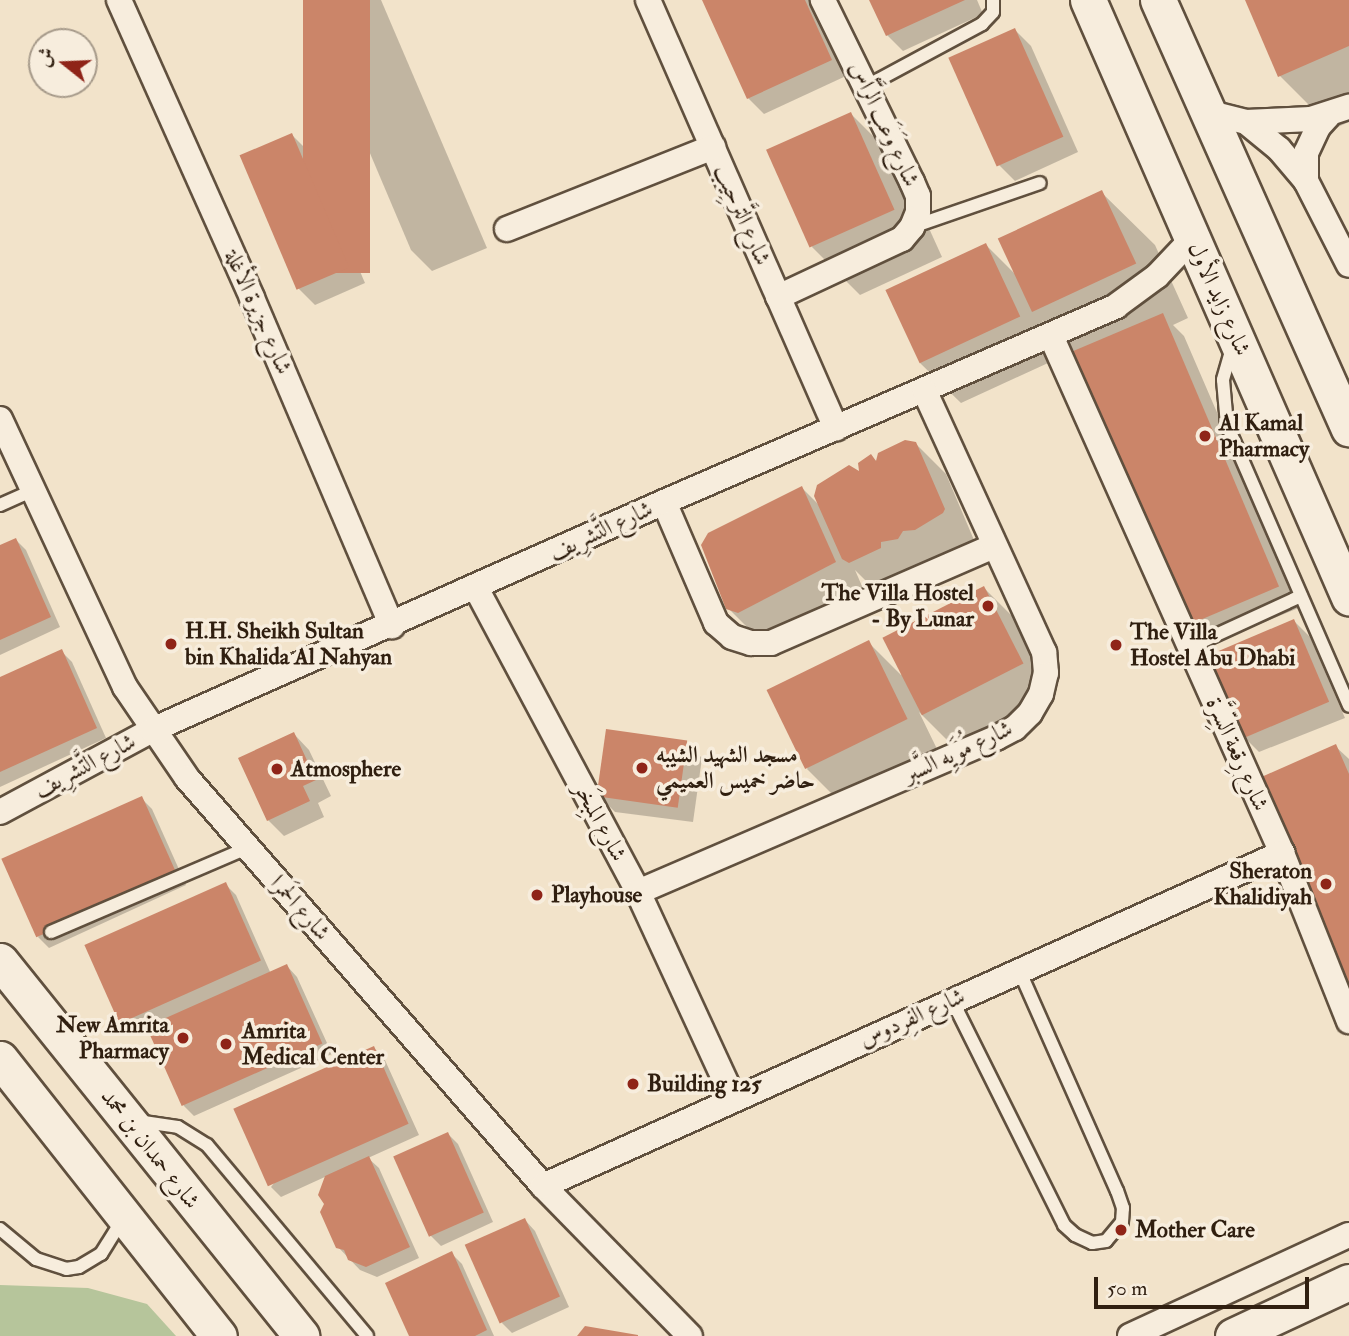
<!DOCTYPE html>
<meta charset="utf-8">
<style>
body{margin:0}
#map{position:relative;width:1349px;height:1336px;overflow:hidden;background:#f2e3ca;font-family:"IM FELL Double Pica",Amiri,serif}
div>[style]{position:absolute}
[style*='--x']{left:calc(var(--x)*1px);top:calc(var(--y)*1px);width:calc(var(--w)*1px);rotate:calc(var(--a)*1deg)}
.green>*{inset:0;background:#b6c59b}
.shadow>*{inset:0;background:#0003}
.building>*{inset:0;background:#cb8569;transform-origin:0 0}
.roads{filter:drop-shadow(2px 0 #60503e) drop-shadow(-2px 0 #60503e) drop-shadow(0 2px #60503e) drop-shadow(0 -2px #60503e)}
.service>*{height:12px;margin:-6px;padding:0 6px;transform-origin:6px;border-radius:6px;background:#f7eddd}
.minor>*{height:24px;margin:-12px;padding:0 12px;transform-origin:12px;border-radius:12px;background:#f7eddd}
.secondary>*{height:35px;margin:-17.5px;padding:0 17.5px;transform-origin:17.5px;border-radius:17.5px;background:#f7eddd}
.dots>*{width:19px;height:19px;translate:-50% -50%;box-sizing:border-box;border:4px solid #f7eddd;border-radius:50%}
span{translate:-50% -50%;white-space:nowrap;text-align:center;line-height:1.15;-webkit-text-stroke:7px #f7eddd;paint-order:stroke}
.street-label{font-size:23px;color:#301f10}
.poi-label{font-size:23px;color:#301f10;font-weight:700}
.left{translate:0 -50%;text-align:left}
.right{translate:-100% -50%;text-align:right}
.north{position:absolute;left:28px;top:28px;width:70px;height:70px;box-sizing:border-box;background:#f7eddd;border:2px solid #a79b8b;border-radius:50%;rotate:288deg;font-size:19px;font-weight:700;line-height:28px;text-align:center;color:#301f10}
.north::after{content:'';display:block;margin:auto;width:24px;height:32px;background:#8f2418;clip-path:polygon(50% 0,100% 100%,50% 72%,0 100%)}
.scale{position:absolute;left:1094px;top:1277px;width:215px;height:32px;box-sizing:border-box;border:4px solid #301f10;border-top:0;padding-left:9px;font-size:21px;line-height:24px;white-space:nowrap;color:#301f10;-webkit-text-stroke:5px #f7eddd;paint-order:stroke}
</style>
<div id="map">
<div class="green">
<i style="clip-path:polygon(0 1285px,88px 1288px,147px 1304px,176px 1336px,0 1336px)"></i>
</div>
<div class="shadow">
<i style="clip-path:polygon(305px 0,381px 0,487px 248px,432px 271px,411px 250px)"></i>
<i style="clip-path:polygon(704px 0,812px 0,846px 76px,764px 114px,748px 98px)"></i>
<i style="clip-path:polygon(871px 0,977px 0,983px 14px,903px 51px,887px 35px)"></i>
<i style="clip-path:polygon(1247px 0,1349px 0,1349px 122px,1333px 129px,1280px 76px)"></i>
<i style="clip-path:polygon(1015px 30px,1031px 46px,1078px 152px,1015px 181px,999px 165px)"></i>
<i style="clip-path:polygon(851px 114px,899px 162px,942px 257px,860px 295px,812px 247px)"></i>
<i style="clip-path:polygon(292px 135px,308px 151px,365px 283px,315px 305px,299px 289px)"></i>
<i style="clip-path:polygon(1101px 192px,1155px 245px,1188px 318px,1173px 325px,1184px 336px,1301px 607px,1214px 643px,1193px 622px,1076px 353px,1042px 320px,1059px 358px,961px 403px,920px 363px,986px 245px,1018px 277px)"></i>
<i style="clip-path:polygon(915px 443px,946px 474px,974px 540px,973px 543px,874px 589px,855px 570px,865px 593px,758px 638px,728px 608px,802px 488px,821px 507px,861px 475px,871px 456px,877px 462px)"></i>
<i style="clip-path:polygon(16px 540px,26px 550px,60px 627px,0 655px,0 547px)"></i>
<i style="clip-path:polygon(984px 588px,1014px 618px,1051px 695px,951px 744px,919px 712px,937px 749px,837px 799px,807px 769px,869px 643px,901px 675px)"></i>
<i style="clip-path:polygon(1294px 621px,1310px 637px,1345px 718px,1259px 752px,1243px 736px)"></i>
<i style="clip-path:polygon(61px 651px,72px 662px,106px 738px,0 787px,0 679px)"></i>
<i style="clip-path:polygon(294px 734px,309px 750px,331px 796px,318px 803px,324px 817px,284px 836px,268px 820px)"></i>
<i style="clip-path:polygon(686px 742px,702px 758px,693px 822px,615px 812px,599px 796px)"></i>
<i style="clip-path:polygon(1335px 746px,1349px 759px,1349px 985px)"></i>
<i style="clip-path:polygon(141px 798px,152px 809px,186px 885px,49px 948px,38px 937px)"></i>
<i style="clip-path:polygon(225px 884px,236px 895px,271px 974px,287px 966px,297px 977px,332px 1054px,194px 1116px,184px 1106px,148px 1027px,132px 1034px,122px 1024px)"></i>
<i style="clip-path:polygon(374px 1048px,384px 1058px,419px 1135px,368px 1158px,379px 1168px,419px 1258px,377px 1277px,360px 1270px,338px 1247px,326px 1204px,327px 1176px,281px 1197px,271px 1187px)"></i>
<i style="clip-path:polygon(448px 1134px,458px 1144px,493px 1222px,441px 1246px,430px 1235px,396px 1157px)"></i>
<i style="clip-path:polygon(525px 1220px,535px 1231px,569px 1307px,512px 1333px,502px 1323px)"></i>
<i style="clip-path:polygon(451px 1253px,462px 1264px,494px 1336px,411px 1336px)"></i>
</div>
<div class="building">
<i style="left:303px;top:0;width:67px;height:273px"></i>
<i style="clip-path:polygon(702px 0,805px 0,832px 60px,747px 99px)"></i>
<i style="clip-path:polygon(869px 0,965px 0,886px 36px)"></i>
<i style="clip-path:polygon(1245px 0,1349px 0,1349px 46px,1278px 77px)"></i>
<i style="left:1015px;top:28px;width:119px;height:73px;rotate:66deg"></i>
<i style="left:851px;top:112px;width:107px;height:93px;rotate:66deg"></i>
<i style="left:292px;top:133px;width:146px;height:57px;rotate:67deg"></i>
<i style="left:1102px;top:190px;width:81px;height:115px;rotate:65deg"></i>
<i style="left:986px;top:243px;width:81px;height:111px;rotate:65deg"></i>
<i style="left:1163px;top:313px;width:297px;height:107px;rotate:67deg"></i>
<i style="clip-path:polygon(905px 440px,916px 442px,945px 509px,943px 513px,915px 530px,903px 531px,898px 539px,881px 542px,881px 548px,849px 563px,842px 559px,814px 496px,817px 485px,849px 465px,859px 471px,858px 463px,871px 454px,876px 461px,878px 453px)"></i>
<i style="clip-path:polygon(802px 486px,836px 562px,738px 613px,726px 609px,701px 545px,708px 533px)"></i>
<i style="clip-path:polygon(16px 538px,51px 617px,0 640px,0 545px)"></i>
<i style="left:984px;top:586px;width:87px;height:114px;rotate:63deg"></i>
<i style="left:1294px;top:619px;width:90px;height:94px;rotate:67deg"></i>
<i style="left:869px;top:640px;width:88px;height:114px;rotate:64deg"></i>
<i style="clip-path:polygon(62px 649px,97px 728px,0 772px,0 677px)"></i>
<i style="left:606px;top:729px;width:82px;height:68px;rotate:8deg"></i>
<i style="clip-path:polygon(294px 732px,316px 780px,303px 786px,310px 801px,267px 821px,238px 758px)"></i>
<i style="clip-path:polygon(1336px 744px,1349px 774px,1349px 989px,1257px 779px)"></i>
<i style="left:142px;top:796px;width:86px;height:154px;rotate:66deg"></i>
<i style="left:226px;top:882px;width:86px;height:155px;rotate:66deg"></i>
<i style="left:287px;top:964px;width:87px;height:154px;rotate:66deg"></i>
<i style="left:374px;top:1046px;width:85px;height:154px;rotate:66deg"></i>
<i style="left:448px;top:1132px;width:88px;height:60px;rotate:66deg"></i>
<i style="clip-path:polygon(369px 1156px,410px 1247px,366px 1267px,348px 1260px,344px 1250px,336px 1248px,320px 1212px,324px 1204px,318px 1195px,325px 1176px)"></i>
<i style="left:525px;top:1218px;width:86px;height:66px;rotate:66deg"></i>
<i style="clip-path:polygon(452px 1251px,487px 1330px,475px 1336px,409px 1336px,385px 1283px)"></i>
<i style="clip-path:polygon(585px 1326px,638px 1335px,638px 1336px,577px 1336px)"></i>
</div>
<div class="roads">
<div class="service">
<i style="--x:867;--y:86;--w:131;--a:-28.3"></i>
<i style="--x:982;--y:24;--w:16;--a:-47"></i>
<i style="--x:993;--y:12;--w:12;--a:-90"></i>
<i style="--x:912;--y:227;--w:135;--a:-19"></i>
<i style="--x:1232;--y:348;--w:33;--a:106"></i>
<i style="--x:1223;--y:380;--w:45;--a:84.9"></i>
<i style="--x:1227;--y:425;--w:306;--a:66.5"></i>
<i style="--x:0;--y:505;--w:36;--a:-24"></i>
<i style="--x:1190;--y:647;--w:122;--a:-24.7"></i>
<i style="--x:51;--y:932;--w:213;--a:-23.2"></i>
<i style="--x:952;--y:1000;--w:251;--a:63.5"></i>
<i style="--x:1064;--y:1225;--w:15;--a:42"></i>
<i style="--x:1075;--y:1235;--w:19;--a:25"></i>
<i style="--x:1092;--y:1243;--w:14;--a:-8"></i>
<i style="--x:1106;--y:1241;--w:25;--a:-50"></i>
<i style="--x:1122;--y:1222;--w:14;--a:-86"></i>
<i style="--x:1123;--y:1208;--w:18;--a:-109"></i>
<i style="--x:1117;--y:1191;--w:242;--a:-113.9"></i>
<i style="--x:137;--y:1121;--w:41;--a:8.3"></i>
<i style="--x:178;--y:1127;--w:34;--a:32"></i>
<i style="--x:207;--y:1145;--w:249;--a:50"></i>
<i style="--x:0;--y:1229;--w:47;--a:39.8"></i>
<i style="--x:36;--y:1259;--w:32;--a:18"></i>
<i style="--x:66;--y:1269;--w:13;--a:-9"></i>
<i style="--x:79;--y:1267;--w:26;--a:-31"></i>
<i style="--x:101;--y:1254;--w:40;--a:-58"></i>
</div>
<div class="minor">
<i style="--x:119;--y:0;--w:326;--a:65.9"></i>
<i style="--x:252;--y:298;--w:357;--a:66.9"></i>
<i style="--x:648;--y:0;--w:468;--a:66.3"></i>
<i style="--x:1207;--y:112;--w:40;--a:14.4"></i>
<i style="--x:1246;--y:122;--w:43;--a:39.3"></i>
<i style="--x:1279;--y:149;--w:42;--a:49.8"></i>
<i style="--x:1306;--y:181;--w:94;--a:62.9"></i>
<i style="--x:1246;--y:122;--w:65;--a:-2.6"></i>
<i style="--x:1311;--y:119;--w:40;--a:-18"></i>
<i style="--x:1306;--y:181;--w:28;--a:-90"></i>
<i style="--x:1306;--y:153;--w:29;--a:-65"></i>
<i style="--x:1318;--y:127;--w:15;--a:-48"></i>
<i style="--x:507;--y:229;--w:222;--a:-21.7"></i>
<i style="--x:778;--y:297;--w:137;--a:-25.1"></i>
<i style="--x:902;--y:239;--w:16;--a:-50"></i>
<i style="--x:912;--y:227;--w:16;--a:-68"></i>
<i style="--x:918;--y:212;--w:16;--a:-90"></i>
<i style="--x:918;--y:196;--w:15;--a:-113"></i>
<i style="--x:912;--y:182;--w:203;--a:-116.1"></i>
<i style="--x:1051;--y:336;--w:566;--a:65.92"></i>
<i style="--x:1282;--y:853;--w:181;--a:68.3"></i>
<i style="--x:0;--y:419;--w:296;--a:65"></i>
<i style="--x:125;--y:687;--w:110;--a:55.7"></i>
<i style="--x:187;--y:778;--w:541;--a:48.89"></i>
<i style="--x:543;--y:1186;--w:210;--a:45.6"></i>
<i style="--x:664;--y:502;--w:132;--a:66.7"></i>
<i style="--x:716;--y:623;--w:21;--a:41"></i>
<i style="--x:732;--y:637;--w:20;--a:18"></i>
<i style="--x:751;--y:643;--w:20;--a:0"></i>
<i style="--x:771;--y:643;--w:243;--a:-23.5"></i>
<i style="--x:476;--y:588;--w:344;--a:61.9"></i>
<i style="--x:638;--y:892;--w:227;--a:65.2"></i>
<i style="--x:0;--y:812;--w:173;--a:-28.3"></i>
<i style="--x:152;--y:730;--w:560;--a:-24"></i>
<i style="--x:664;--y:502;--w:493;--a:-23.4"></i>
<i style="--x:1116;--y:306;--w:51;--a:-36.2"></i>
<i style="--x:1157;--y:276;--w:51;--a:-46.6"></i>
<i style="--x:638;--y:892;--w:390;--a:-23.3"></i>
<i style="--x:996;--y:738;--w:21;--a:-28"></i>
<i style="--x:1015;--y:728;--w:21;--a:-45"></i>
<i style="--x:1030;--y:713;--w:22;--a:-60"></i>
<i style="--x:1041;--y:694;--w:22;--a:-77"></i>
<i style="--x:1046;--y:673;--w:21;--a:-95"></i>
<i style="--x:1044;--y:652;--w:286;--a:-114.6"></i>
<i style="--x:543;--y:1186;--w:811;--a:-24.26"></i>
<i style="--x:1130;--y:1336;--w:241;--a:-24.8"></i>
</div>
<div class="secondary">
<i style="--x:1088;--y:0;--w:652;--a:66.39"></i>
<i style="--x:1158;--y:0;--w:469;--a:66"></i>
<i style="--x:0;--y:961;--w:481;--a:51.2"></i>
<i style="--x:0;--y:1059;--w:353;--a:51.7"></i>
<i style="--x:1233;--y:1336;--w:128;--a:-25"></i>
</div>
</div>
<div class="dots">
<i style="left:1205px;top:436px;background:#8f2418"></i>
<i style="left:988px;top:606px;background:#8f2418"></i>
<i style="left:171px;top:644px;background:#8f2418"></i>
<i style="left:1116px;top:645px;background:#8f2418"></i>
<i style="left:642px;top:768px;background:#8f2418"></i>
<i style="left:277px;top:769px;background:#8f2418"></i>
<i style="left:1326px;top:884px;background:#8f2418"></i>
<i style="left:537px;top:895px;background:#8f2418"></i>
<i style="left:183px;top:1038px;background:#8f2418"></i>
<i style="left:226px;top:1044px;background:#8f2418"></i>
<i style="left:633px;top:1084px;background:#8f2418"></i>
<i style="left:1121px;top:1230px;background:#8f2418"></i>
</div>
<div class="street-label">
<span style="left:884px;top:124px;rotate:65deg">شارع وَعَب الرَّأس</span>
<span style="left:742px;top:215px;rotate:66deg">شارع التَّرحِيب</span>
<span style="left:1219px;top:299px;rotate:66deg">شارع زايد الأول</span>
<span style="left:258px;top:312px;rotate:66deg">شارع جزيرة الأغلة</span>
<span style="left:601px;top:531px;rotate:-25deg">شارع التَّشرِيف</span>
<span style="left:958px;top:752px;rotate:-25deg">شارع مُوَيِه السَّبر</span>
<span style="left:1237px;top:754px;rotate:66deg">شارع رِقعة السِّرَّة</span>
<span style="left:85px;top:766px;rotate:-28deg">شارع التَّشرِيف</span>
<span style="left:600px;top:822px;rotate:62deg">شارع المِبخَر</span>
<span style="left:300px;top:908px;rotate:49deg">شارع الحَمرا</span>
<span style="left:912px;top:1018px;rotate:-24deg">شارع الفِردوس</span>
<span style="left:150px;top:1149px;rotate:52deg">شارع حمدان بن محمد</span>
</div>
<div class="poi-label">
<span class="left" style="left:1219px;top:436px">Al Kamal<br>Pharmacy</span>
<span class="right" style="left:974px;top:606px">The Villa Hostel<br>- By Lunar</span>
<span class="left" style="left:185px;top:644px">H.H. Sheikh Sultan<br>bin Khalida Al Nahyan</span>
<span class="left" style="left:1130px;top:645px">The Villa<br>Hostel Abu Dhabi</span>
<span class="left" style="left:656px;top:768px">مسجد الشهيد الشيبه<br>حاضر خميس العميمي</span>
<span class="left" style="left:291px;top:769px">Atmosphere</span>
<span class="right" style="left:1312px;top:884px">Sheraton<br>Khalidiyah</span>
<span class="left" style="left:551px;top:895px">Playhouse</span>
<span class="right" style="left:169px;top:1038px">New Amrita<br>Pharmacy</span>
<span class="left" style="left:242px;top:1044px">Amrita<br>Medical Center</span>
<span class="left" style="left:647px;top:1084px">Building 125</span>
<span class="left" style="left:1135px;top:1230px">Mother Care</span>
</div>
<div class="north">ش</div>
<div class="scale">50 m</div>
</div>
